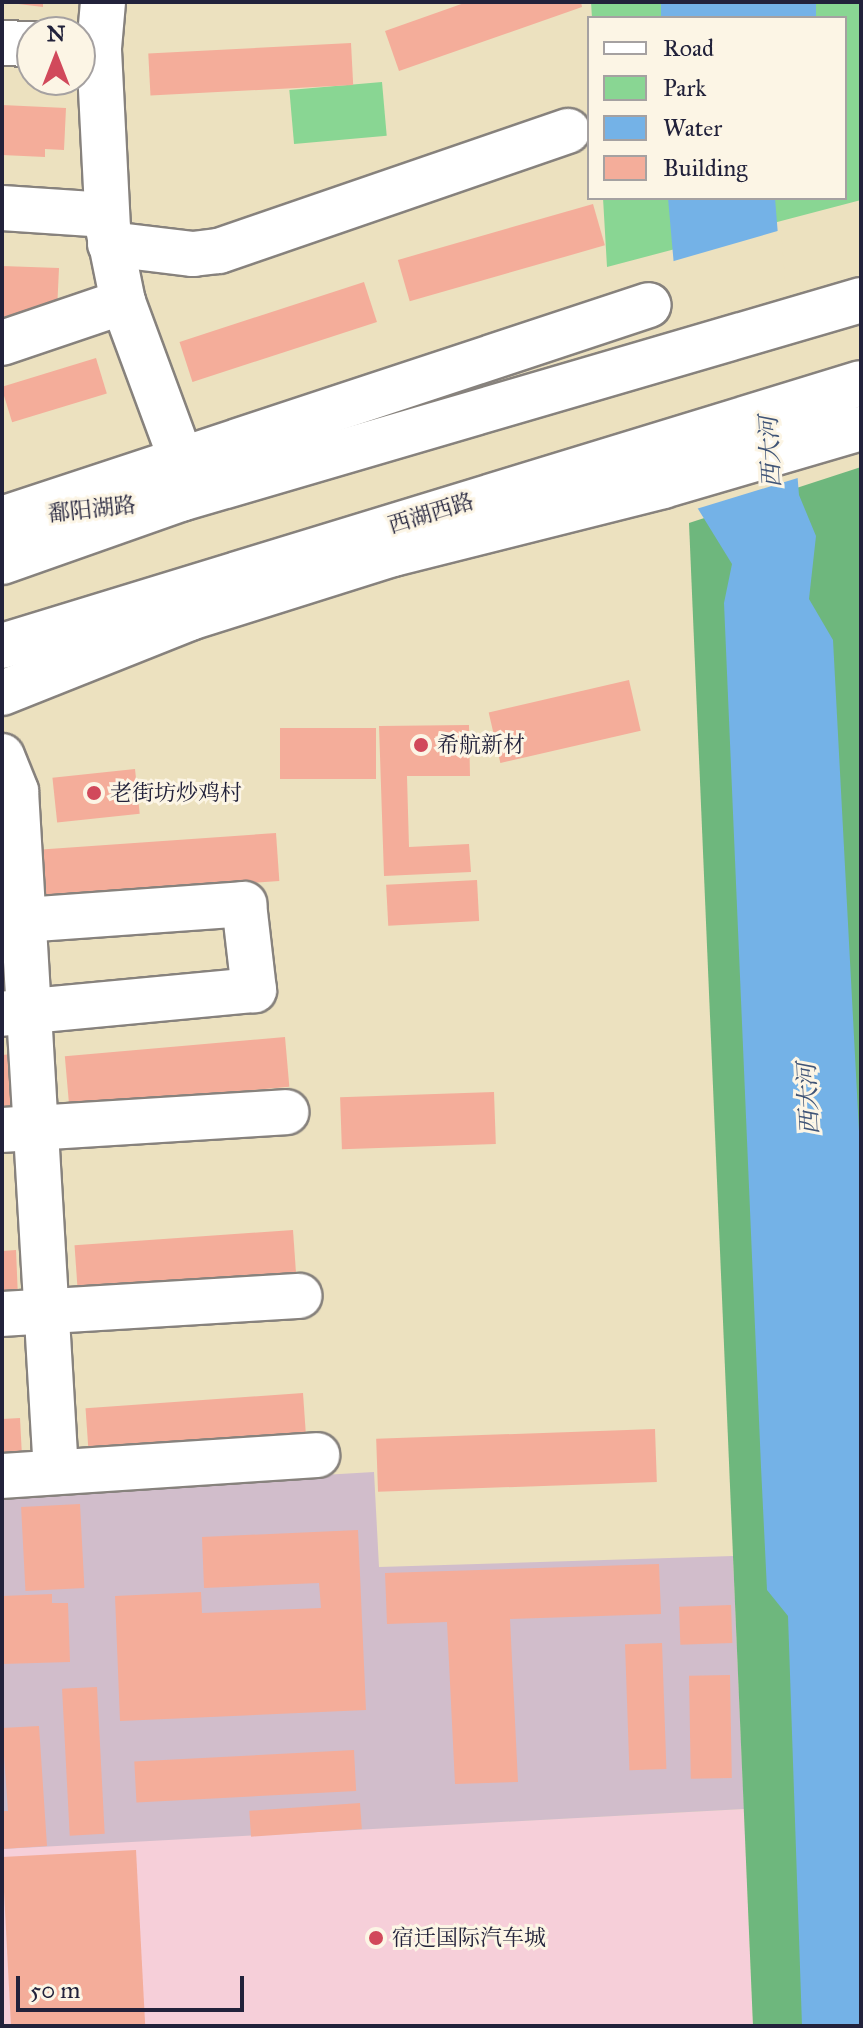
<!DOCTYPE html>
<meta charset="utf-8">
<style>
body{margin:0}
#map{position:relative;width:863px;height:2028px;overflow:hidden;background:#ece1bf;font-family:"IM FELL Great Primer","Noto Serif SC",serif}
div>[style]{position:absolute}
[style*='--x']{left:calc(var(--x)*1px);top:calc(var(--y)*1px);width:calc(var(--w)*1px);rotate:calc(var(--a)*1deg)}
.built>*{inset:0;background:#f6cfd9}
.industrial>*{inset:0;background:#d1bdcb}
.green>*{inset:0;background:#89d693;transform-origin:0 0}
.forest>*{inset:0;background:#6eb77d}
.water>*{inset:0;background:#74b2e7;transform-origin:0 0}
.pier>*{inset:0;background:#ece1bf}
.building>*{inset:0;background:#f4ad9a;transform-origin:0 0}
.roads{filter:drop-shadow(2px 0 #87827d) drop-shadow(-2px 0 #87827d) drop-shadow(0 2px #87827d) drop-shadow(0 -2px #87827d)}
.minor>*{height:44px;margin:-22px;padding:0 22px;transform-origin:22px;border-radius:22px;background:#fff}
.major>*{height:44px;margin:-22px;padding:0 22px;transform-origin:22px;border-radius:22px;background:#fff}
.dots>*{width:22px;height:22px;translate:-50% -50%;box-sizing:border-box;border:4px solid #fcf5e5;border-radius:50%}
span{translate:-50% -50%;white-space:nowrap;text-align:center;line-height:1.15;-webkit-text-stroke:6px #fcf5e5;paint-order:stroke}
.street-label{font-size:22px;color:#22223b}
.poi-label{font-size:22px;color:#22223b}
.left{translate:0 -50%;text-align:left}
.water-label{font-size:24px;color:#3f5477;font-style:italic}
.frame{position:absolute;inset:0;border:4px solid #22223b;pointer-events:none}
.legend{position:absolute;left:587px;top:16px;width:260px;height:184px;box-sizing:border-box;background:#fcf5e5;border:2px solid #a5a1a1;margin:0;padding:10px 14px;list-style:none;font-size:24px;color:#22223b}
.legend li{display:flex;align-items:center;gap:16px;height:40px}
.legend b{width:40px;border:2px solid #a5a1a1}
.north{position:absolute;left:16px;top:16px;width:80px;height:80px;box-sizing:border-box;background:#fcf5e5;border:2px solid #a5a1a1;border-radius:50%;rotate:0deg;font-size:22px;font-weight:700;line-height:32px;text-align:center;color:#22223b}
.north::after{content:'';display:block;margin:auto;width:28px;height:36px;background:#d1495b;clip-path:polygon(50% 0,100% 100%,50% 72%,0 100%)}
.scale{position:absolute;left:16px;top:1976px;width:228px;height:36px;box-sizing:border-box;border:4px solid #22223b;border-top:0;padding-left:10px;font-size:24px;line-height:28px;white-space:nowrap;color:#22223b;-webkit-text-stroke:6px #fcf5e5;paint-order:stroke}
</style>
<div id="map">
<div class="built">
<i style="clip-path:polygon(744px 1809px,753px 2026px,2px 2026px,2px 1848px)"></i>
</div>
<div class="industrial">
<i style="clip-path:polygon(374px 1472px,379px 1567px,733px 1556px,744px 1809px,2px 1849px,2px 1494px)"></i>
</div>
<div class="green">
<i style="clip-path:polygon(591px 2px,861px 2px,861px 200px,607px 267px,603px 198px,845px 198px,845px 18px,592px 18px)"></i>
<i style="left:382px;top:82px;width:54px;height:93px;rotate:85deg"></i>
</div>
<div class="forest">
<i style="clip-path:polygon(861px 467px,861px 2026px,753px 2026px,689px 523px)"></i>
</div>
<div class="water">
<i style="left:661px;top:2px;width:155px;height:16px"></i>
<i style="clip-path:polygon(668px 198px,775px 198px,799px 495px,816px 536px,809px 599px,833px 640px,861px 1169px,861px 2026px,802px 2026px,788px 1616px,767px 1590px,761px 1467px,724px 603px,732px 564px,695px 504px)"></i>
</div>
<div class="pier">
<i style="clip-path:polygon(781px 230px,801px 477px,693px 510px,667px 263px)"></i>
</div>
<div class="building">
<i style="clip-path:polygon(2px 2px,43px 2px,43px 7px)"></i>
<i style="clip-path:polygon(467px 2px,581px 2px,582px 7px,399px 71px,385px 31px)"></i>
<i style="left:351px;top:43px;width:42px;height:203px;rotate:87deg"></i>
<i style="clip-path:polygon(2px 105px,66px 108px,64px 150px,45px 149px,45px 157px,2px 155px)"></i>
<i style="left:593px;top:204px;width:43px;height:203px;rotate:74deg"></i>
<i style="clip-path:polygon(2px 266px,59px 268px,57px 311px,43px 319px,2px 317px)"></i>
<i style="left:364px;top:282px;width:42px;height:194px;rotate:72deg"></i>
<i style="left:96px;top:358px;width:37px;height:99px;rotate:73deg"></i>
<i style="left:629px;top:680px;width:52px;height:144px;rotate:77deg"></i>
<i style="clip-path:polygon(469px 725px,470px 776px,407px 776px,409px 847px,469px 844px,471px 872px,384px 876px,379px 726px)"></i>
<i style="left:280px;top:728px;width:96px;height:51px"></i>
<i style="left:135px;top:769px;width:45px;height:83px;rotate:84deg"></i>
<i style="left:276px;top:833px;width:48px;height:235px;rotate:86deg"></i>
<i style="left:477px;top:880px;width:41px;height:91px;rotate:87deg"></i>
<i style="left:285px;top:1037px;width:50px;height:221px;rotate:85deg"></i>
<i style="clip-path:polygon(13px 1054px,18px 1111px,2px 1112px,2px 1055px)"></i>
<i style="left:494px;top:1092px;width:52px;height:154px;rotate:88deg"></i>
<i style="left:293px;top:1230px;width:49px;height:219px;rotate:86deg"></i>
<i style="clip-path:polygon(16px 1250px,18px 1298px,2px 1299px,2px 1251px)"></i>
<i style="left:303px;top:1393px;width:42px;height:218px;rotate:86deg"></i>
<i style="left:20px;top:1418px;width:42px;height:18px;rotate:87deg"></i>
<i style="left:655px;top:1429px;width:53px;height:279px;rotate:88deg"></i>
<i style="left:80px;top:1504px;width:84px;height:59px;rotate:87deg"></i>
<i style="clip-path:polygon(358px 1530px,366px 1710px,120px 1721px,115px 1596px,201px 1592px,202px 1613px,321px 1608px,319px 1583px,204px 1588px,202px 1537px)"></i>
<i style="clip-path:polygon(659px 1564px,661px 1614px,510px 1619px,518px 1782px,455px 1784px,447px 1622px,387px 1624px,385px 1573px)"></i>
<i style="clip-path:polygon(52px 1594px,52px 1603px,68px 1603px,70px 1662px,2px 1664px,2px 1596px)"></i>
<i style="left:731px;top:1605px;width:38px;height:52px;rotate:88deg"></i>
<i style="left:662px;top:1643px;width:126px;height:37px;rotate:88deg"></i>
<i style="left:730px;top:1675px;width:103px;height:41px;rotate:89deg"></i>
<i style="left:97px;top:1687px;width:147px;height:35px;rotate:87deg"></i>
<i style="clip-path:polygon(39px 1726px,47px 1846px,2px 1849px,2px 1811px,8px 1811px,2px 1728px)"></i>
<i style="left:354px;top:1750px;width:41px;height:220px;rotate:87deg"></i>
<i style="left:360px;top:1803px;width:26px;height:111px;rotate:86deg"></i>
<i style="left:136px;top:1850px;width:176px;height:134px;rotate:87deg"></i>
</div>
<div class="roads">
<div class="minor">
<i style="--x:2;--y:43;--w:30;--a:2"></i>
<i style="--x:2;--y:208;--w:105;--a:3.8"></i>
<i style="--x:110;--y:244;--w:84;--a:6.9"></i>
<i style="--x:193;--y:254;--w:26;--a:-7"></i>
<i style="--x:219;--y:251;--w:369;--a:-19"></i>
<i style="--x:123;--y:302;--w:164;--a:69.7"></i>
<i style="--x:2;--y:343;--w:128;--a:-18.7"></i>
<i style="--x:123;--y:302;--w:76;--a:-101.5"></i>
<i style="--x:108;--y:228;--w:180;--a:-92.9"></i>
<i style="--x:99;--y:48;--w:46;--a:-85"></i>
<i style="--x:2;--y:519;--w:681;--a:-18.3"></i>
<i style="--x:2;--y:693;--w:202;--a:-21.7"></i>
<i style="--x:190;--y:618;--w:213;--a:-17.5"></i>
<i style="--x:393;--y:554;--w:278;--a:-14.1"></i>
<i style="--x:663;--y:486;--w:206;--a:-16.3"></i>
<i style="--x:2;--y:756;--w:38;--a:68"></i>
<i style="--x:16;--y:791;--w:682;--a:86.64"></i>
<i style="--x:2;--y:930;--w:23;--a:-25"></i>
<i style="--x:23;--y:920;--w:222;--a:-4.1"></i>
<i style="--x:244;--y:904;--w:87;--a:83.4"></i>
<i style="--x:254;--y:990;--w:253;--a:174.6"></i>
<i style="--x:2;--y:1130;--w:285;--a:-3.6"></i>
<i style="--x:2;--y:1314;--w:298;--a:-3.5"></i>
<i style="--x:2;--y:1476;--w:316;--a:-3.8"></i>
</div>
<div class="major">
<i style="--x:2;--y:562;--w:190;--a:-19.4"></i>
<i style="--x:181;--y:499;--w:709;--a:-16.31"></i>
<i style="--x:2;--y:646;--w:898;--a:-17.02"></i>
</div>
</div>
<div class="dots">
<i style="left:421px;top:745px;background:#d1495b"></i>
<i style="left:94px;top:793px;background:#d1495b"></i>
<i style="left:376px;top:1938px;background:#d1495b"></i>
</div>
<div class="street-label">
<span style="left:92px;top:509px;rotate:-6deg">鄱阳湖路</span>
<span style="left:431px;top:513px;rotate:-17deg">西湖西路</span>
</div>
<div class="poi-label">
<span class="left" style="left:437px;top:745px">希航新材</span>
<span class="left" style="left:110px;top:793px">老街坊炒鸡村</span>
<span class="left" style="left:392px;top:1938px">宿迁国际汽车城</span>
</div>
<div class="water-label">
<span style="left:771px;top:452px;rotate:-93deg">西大河</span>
<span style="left:809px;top:1099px;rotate:-93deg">西大河</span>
</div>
<div class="frame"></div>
<ul class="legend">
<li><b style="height:10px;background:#fff"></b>Road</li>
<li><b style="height:22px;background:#89d693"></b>Park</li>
<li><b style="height:22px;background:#74b2e7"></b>Water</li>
<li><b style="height:22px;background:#f4ad9a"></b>Building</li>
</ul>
<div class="north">N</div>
<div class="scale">50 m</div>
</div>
